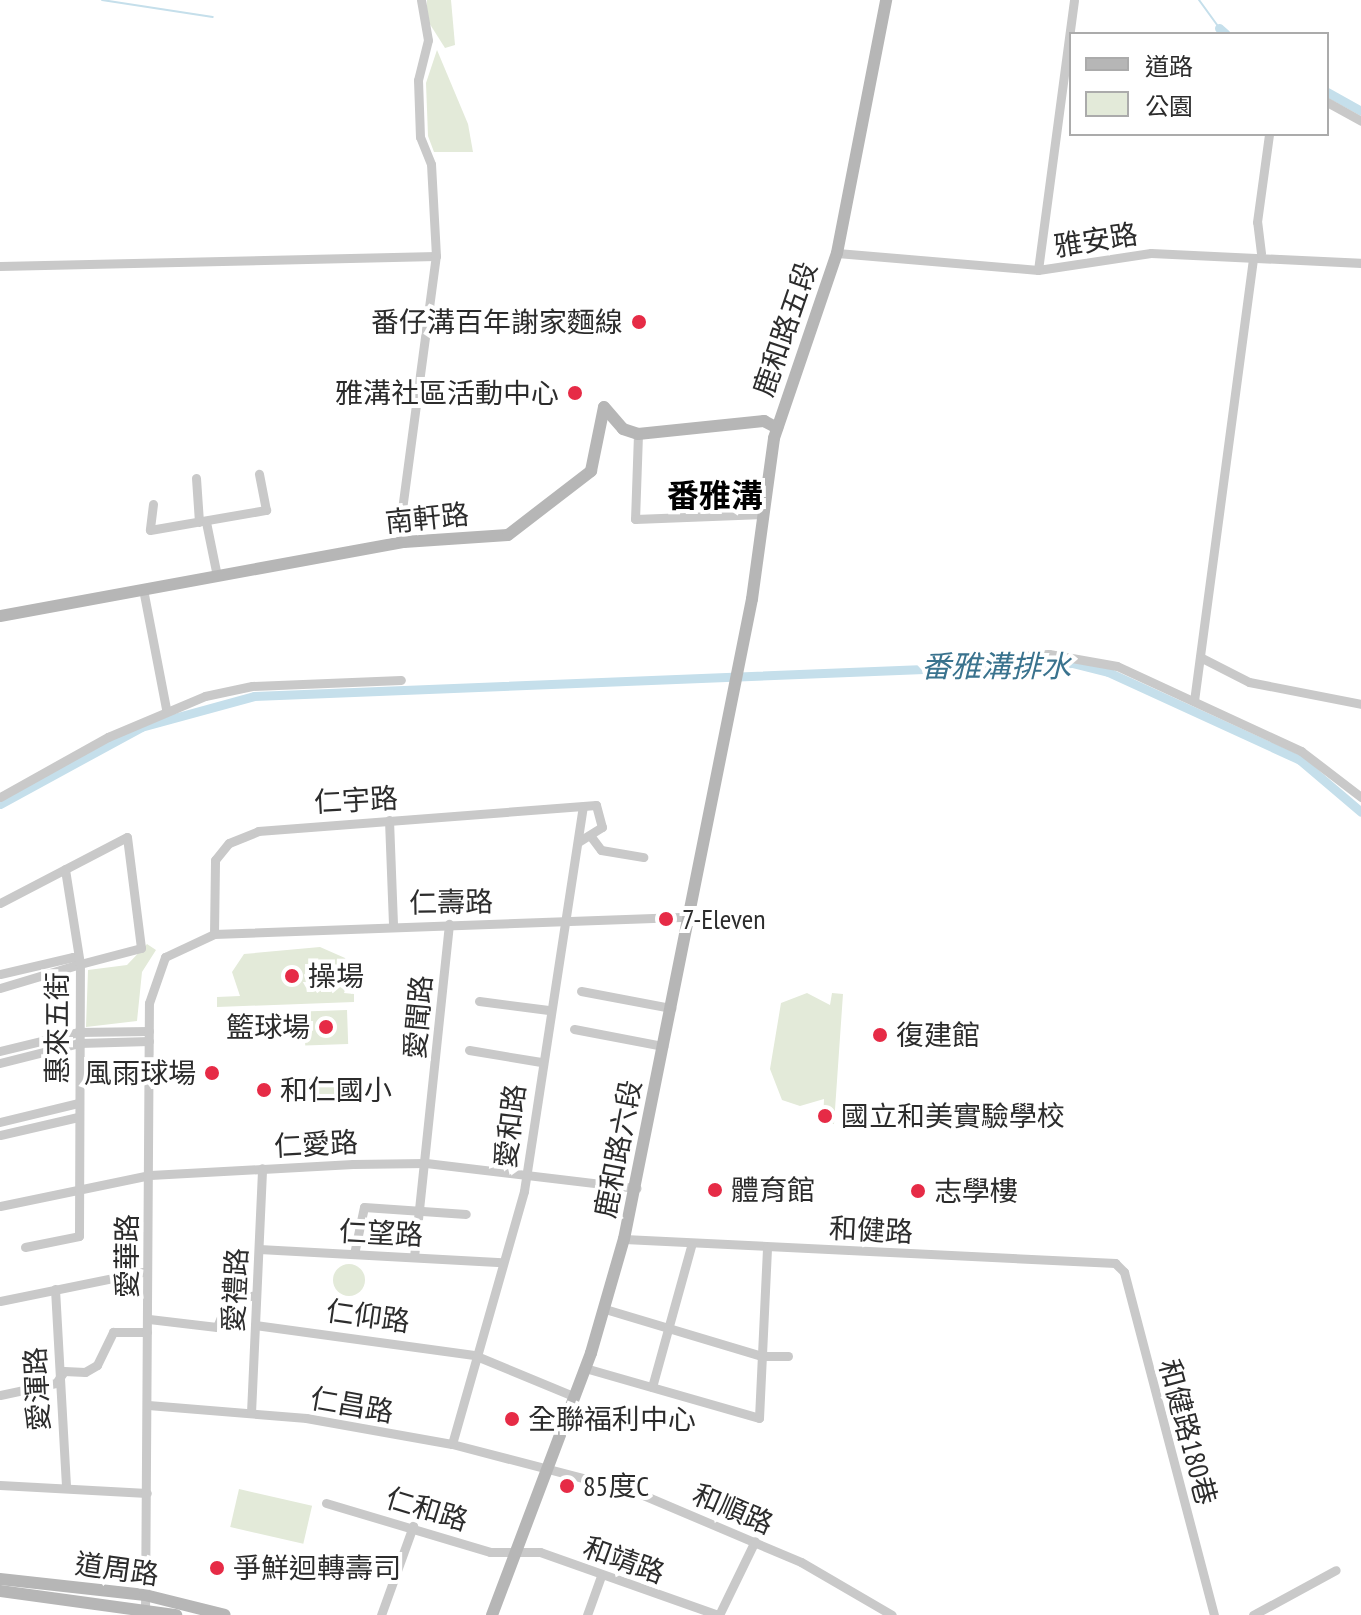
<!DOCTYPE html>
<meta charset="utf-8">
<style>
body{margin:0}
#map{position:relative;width:1361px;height:1615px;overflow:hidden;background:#fff;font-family:"PT Sans Narrow","Noto Sans TC",sans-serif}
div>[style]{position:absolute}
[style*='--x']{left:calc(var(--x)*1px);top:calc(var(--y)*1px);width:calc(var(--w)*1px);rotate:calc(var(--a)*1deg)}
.green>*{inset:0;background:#e3ead9;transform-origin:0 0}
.round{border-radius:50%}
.stream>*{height:2px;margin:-1px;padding:0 1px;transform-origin:1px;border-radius:1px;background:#c5dfeb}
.canal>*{height:9px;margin:-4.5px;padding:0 4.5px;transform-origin:4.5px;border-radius:4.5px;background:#c5dfeb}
.street>*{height:9px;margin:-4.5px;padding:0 4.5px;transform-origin:4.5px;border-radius:4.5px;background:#c9c9c9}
.secondary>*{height:12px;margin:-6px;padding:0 6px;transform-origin:6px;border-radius:6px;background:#b6b6b6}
.dots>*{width:22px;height:22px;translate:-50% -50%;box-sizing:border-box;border:4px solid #fff;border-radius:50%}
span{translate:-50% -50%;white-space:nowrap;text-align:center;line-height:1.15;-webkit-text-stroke:8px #fff;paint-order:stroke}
.street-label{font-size:28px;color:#2c2c2c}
.poi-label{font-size:28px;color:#2c2c2c}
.right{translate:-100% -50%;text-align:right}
.left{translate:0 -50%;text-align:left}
.water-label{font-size:30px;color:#3a738e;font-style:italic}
.quarter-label{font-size:32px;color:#000;font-weight:700}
.legend{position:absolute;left:1069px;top:32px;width:260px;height:104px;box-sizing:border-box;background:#fff;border:2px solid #ababab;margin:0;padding:10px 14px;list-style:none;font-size:24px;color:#2c2c2c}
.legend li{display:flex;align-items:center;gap:16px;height:40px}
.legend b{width:40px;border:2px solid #ababab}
</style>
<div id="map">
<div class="green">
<i style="clip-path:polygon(427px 0,451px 0,455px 45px,445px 48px,426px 18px)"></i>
<i style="clip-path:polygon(437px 50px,468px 124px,473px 152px,434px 152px,428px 136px,426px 83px)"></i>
<i style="clip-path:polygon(147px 944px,156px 950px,142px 972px,137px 1021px,86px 1027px,88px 970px,127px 965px)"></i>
<i style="clip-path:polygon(320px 947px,345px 958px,351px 974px,344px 993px,354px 994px,354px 1002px,217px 1007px,217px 997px,240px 996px,232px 972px,244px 954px)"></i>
<i style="clip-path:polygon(832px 993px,843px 994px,834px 1124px,823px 1123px,824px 1099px,800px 1106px,782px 1100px,770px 1069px,781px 1003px,807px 993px,830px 1005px)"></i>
<i style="left:347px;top:1010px;width:34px;height:43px;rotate:88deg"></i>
<i style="left:340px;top:1077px;width:19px;height:55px;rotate:87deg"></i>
<i class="round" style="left:333px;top:1264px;width:32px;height:32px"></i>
<i style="left:239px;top:1489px;width:75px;height:39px;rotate:13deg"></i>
</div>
<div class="stream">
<i style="--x:102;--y:0;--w:112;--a:8.7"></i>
<i style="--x:1199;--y:0;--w:34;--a:54"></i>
</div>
<div class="canal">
<i style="--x:1219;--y:28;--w:9;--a:41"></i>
<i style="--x:1327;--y:92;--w:39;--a:29"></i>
<i style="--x:0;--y:804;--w:161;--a:-28.6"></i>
<i style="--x:141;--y:727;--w:117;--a:-15.3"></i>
<i style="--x:254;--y:696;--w:819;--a:-2.31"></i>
<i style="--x:1072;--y:663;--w:37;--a:14"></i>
<i style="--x:1108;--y:672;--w:211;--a:24.6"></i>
<i style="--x:1300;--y:760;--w:80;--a:40.4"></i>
</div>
<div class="street">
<i style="--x:1327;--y:102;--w:39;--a:29"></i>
<i style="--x:837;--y:253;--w:202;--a:4.8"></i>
<i style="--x:1038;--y:270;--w:114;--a:-8.6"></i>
<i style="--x:1151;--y:253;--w:210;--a:2.7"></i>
<i style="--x:1261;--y:253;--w:31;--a:-97"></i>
<i style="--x:1257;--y:222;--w:89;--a:-82.2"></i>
<i style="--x:0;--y:266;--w:436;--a:-1.3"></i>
<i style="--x:1038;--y:270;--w:272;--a:-82.4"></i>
<i style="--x:638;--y:434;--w:85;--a:92"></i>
<i style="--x:635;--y:519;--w:129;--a:-2.2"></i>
<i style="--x:196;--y:478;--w:44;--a:86.1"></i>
<i style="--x:153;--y:504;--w:26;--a:97"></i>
<i style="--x:150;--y:530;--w:118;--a:-9.8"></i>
<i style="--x:266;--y:510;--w:37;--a:-101"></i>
<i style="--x:206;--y:522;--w:55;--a:78.5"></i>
<i style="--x:404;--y:542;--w:25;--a:-97"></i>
<i style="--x:401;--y:517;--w:263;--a:-82.4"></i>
<i style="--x:436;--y:256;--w:92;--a:-93.1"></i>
<i style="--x:431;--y:164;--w:29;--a:-112"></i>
<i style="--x:420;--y:137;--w:57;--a:-92"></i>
<i style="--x:418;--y:80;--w:41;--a:-76"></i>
<i style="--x:428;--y:40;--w:41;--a:-99.9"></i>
<i style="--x:143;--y:589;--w:122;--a:79.1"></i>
<i style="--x:993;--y:656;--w:56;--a:-2"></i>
<i style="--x:1049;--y:654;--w:69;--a:10"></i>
<i style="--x:1117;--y:666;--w:203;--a:24.8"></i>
<i style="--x:1301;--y:751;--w:76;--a:37.5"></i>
<i style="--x:1200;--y:657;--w:55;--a:27"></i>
<i style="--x:1249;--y:682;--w:114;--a:11.1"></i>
<i style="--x:1194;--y:701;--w:447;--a:-82.4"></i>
<i style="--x:0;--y:797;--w:124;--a:-29.1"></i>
<i style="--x:108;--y:737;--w:105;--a:-22.9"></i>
<i style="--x:205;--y:696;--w:48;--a:-12"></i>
<i style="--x:252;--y:686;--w:149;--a:-2.3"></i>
<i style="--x:389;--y:820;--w:105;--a:87.8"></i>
<i style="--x:592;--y:838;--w:15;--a:53"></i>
<i style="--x:601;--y:850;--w:43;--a:9.5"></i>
<i style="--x:0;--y:903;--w:143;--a:-27.5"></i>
<i style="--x:127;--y:837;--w:112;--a:82.8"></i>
<i style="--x:141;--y:948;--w:63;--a:165.3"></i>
<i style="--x:214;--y:934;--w:74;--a:-89.2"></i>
<i style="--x:215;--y:860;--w:22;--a:-51"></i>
<i style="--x:229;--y:843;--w:31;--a:-22"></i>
<i style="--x:258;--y:831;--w:339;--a:-4.4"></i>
<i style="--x:596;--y:805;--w:23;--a:75"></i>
<i style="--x:602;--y:827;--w:28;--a:148"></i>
<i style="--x:0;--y:974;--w:75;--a:-13.1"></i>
<i style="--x:73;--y:957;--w:10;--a:45"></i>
<i style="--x:0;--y:988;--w:84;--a:-16.7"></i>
<i style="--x:581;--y:991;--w:92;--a:10.7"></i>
<i style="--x:479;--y:1001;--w:70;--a:7.4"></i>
<i style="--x:574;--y:1029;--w:91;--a:10.8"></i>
<i style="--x:469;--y:1050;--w:73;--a:9.5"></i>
<i style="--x:0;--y:1051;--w:80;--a:-13.7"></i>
<i style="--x:78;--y:1032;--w:71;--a:-0.8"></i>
<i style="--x:0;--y:1063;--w:81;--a:-14.2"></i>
<i style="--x:79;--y:1043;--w:70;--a:-1.6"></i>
<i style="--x:0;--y:1122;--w:80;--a:-13.7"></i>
<i style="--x:0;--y:1135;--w:80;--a:-13"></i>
<i style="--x:0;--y:1206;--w:153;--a:-11.7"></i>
<i style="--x:150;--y:1175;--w:203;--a:-3.1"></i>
<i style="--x:353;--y:1164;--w:73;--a:-0.8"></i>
<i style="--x:426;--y:1163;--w:212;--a:6.8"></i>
<i style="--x:624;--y:1239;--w:492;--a:2.8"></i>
<i style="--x:1115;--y:1263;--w:13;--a:45"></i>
<i style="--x:1124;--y:1272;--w:355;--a:75.3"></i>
<i style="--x:25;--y:1247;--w:55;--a:-11.5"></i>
<i style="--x:79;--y:1236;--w:272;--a:-89.8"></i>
<i style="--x:80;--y:964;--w:96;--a:-99"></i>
<i style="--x:259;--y:1249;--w:243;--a:3.1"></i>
<i style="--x:354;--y:1254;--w:48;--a:-78"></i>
<i style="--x:364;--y:1207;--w:102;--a:3.9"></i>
<i style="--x:414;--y:1257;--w:335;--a:-84"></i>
<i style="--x:55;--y:1289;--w:198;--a:86.8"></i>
<i style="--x:0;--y:1301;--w:150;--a:-11.5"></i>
<i style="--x:605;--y:1309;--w:164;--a:16.7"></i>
<i style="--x:762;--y:1356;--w:26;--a:0"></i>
<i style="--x:149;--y:1319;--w:68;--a:6.7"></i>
<i style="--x:217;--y:1327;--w:29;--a:-68"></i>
<i style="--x:228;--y:1300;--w:28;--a:-10"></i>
<i style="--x:255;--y:1325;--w:221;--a:7.8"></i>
<i style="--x:474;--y:1355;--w:107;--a:22.5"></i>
<i style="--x:585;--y:1368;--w:181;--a:16"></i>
<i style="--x:759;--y:1418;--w:171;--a:-87.3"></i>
<i style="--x:652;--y:1387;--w:149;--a:-74.5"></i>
<i style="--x:0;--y:1395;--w:57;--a:-12.1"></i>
<i style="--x:56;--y:1383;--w:14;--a:-56"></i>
<i style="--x:64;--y:1371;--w:21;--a:3"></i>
<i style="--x:85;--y:1372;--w:14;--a:-30"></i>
<i style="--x:97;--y:1365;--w:37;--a:-64"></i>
<i style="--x:113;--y:1332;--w:34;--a:0"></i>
<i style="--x:148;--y:1405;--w:159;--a:4.7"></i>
<i style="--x:306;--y:1418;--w:148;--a:10.1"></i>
<i style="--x:452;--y:1444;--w:190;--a:14.6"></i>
<i style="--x:636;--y:1492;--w:179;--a:23"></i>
<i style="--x:801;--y:1562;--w:105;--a:30.2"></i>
<i style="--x:251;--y:1413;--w:245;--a:-87.4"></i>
<i style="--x:452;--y:1444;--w:263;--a:-74.1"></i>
<i style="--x:524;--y:1191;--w:389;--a:-81.3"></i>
<i style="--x:0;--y:1485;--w:147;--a:3.1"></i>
<i style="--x:326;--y:1503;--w:171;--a:16.6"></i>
<i style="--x:490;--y:1552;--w:50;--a:0"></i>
<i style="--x:540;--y:1552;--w:189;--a:19.5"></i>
<i style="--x:145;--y:1615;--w:612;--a:-89.63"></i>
<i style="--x:149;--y:1003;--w:49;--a:-70.8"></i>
<i style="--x:165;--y:957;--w:54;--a:-25.1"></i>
<i style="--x:214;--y:934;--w:474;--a:-2.1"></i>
<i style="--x:381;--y:1615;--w:95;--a:-70.2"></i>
<i style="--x:587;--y:1615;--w:41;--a:-70.3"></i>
<i style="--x:719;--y:1615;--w:82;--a:-64.1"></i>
<i style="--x:1253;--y:1615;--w:94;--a:-28.5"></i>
</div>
<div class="secondary">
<i style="--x:0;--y:616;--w:411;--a:-10.4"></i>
<i style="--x:404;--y:542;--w:104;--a:-3.9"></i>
<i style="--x:508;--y:535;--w:105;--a:-37.6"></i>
<i style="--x:591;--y:471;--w:65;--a:-78.5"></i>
<i style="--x:604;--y:407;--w:29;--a:49"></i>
<i style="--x:623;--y:429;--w:16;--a:18"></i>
<i style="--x:638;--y:434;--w:127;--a:-5.9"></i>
<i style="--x:764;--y:421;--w:15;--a:28"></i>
<i style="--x:0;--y:1579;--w:146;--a:6.3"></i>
<i style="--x:145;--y:1595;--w:82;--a:14"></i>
<i style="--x:0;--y:1591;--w:178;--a:7.8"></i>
<i style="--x:492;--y:1615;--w:280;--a:-69.3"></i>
<i style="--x:591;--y:1353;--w:119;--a:-73.9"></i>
<i style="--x:624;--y:1239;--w:653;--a:-78.69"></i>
<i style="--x:752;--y:599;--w:162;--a:-82.2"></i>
<i style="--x:774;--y:438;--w:195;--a:-71.2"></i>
<i style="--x:837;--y:253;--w:258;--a:-79"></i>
</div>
<div class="dots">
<i style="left:639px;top:322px;background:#e62b46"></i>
<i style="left:575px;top:393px;background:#e62b46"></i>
<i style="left:666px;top:919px;background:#e62b46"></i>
<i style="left:292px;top:976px;background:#e62b46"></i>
<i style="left:326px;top:1027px;background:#e62b46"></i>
<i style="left:880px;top:1035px;background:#e62b46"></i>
<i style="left:212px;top:1073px;background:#e62b46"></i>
<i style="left:264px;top:1090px;background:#e62b46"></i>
<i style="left:825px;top:1116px;background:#e62b46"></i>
<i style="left:715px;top:1190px;background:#e62b46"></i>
<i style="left:918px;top:1191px;background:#e62b46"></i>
<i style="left:512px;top:1419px;background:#e62b46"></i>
<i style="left:567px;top:1486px;background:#e62b46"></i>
<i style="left:217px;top:1568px;background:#e62b46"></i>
</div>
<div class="street-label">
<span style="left:1096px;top:240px;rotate:-9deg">雅安路</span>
<span style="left:785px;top:329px;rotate:-71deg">鹿和路五段</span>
<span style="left:427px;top:518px;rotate:-6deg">南軒路</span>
<span style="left:356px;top:800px;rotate:-3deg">仁宇路</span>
<span style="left:451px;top:902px;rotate:-1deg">仁壽路</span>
<span style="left:418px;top:1017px;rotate:-85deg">愛聞路</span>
<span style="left:57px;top:1028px;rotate:-90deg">惠來五街</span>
<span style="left:510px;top:1126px;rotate:-83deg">愛和路</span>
<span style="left:316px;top:1144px;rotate:-3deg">仁愛路</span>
<span style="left:618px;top:1149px;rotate:-79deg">鹿和路六段</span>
<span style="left:871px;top:1230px;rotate:3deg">和健路</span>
<span style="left:381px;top:1233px;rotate:3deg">仁望路</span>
<span style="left:127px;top:1256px;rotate:-90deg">愛華路</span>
<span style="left:235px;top:1290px;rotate:-87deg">愛禮路</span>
<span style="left:368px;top:1316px;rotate:8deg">仁仰路</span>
<span style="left:37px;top:1389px;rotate:-93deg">愛渾路</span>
<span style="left:352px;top:1405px;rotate:10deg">仁昌路</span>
<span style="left:1188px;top:1432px;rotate:75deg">和健路180巷</span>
<span style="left:427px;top:1509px;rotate:17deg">仁和路</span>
<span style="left:733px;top:1509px;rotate:23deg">和順路</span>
<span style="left:624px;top:1560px;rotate:20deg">和靖路</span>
<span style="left:117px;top:1569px;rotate:8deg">道周路</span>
</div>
<div class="poi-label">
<span class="right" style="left:623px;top:322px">番仔溝百年謝家麵線</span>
<span class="right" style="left:559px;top:393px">雅溝社區活動中心</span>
<span class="left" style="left:682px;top:919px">7-Eleven</span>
<span class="left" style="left:308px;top:976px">操場</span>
<span class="right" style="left:310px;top:1027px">籃球場</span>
<span class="left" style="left:896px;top:1035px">復建館</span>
<span class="right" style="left:196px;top:1073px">風雨球場</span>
<span class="left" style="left:280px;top:1090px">和仁國小</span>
<span class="left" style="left:841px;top:1116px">國立和美實驗學校</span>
<span class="left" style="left:731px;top:1190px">體育館</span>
<span class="left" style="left:934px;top:1191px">志學樓</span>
<span class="left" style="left:528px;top:1419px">全聯福利中心</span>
<span class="left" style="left:583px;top:1486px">85度C</span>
<span class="left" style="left:233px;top:1568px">爭鮮迴轉壽司</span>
</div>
<div class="water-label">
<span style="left:996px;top:666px">番雅溝排水</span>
</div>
<div class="quarter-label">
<span style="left:715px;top:495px">番雅溝</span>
</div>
<ul class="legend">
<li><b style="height:10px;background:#b6b6b6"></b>道路</li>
<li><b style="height:22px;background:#e3ead9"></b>公園</li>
</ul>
</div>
